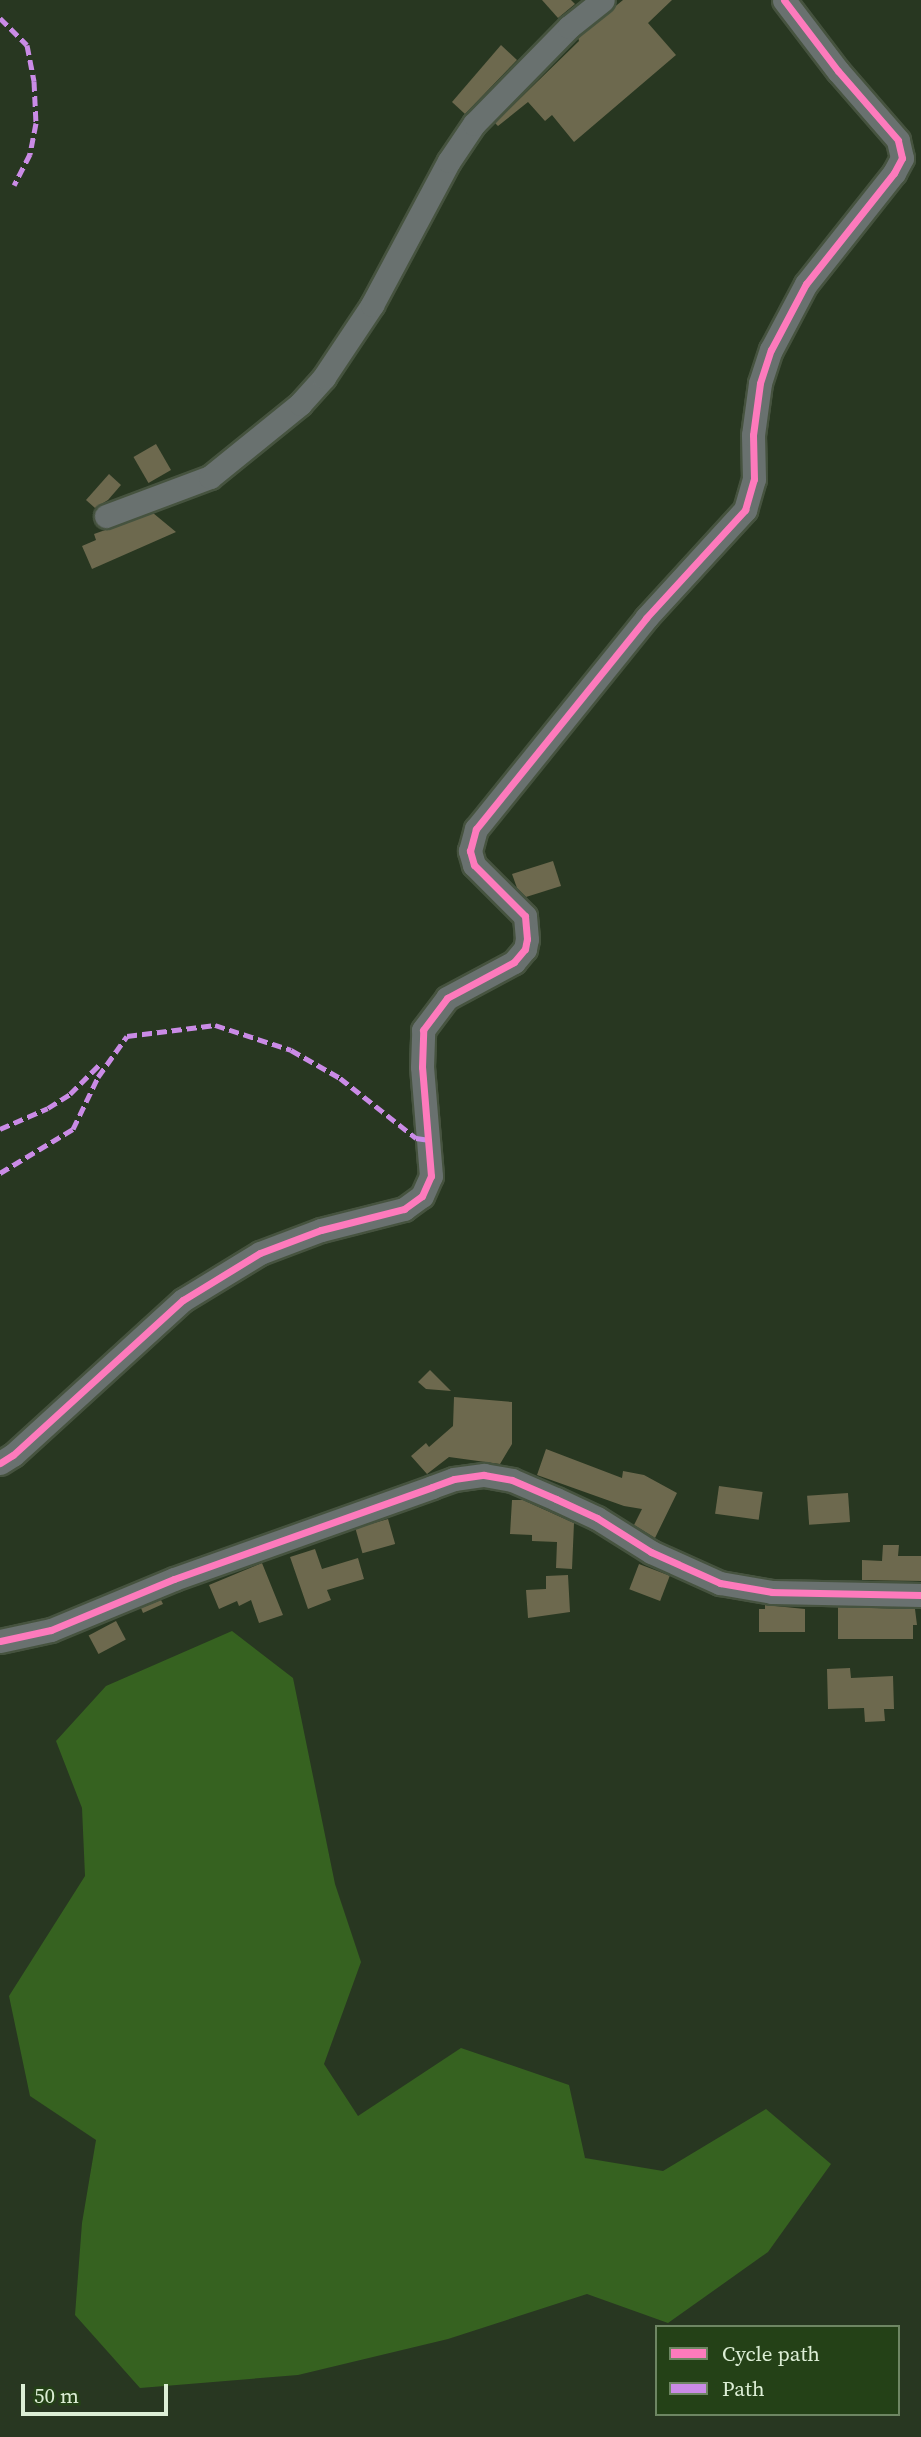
<!DOCTYPE html>
<style>
body{margin:0}
#map{position:relative;width:921px;height:2437px;overflow:hidden;background:#283721;font-family:"Source Serif 4",serif}
div>[style]{position:absolute}
[style*='--x']{left:calc(var(--x)*1px);top:calc(var(--y)*1px);width:calc(var(--w)*1px);rotate:calc(var(--a)*1deg)}
.green>*{inset:0;background:#366220}
.building>*{inset:0;background:#6d694e;transform-origin:0 0}
.roads{filter:drop-shadow(2px 0 #46533f) drop-shadow(-2px 0 #46533f) drop-shadow(0 2px #46533f) drop-shadow(0 -2px #46533f)}
.minor>*{height:23px;margin:-11.5px;padding:0 11.5px;transform-origin:11.5px;border-radius:11.5px;background:#69716f}
.quiet>*{height:5px;margin-top:-2.5px;transform-origin:0;background:repeating-linear-gradient(90deg,#ca8be6 0 10px,transparent 0 15px)}
.cycleway>*{height:7px;margin:-3.5px;padding:0 3.5px;transform-origin:3.5px;border-radius:3.5px;background:#fd7abc}
span{translate:-50% -50%;white-space:nowrap;text-align:center;line-height:1.15;-webkit-text-stroke:7px #244117;paint-order:stroke}
.legend{position:absolute;left:655px;top:2325px;width:245px;height:91px;box-sizing:border-box;background:#244117;border:2px solid #6e8663;margin:0;padding:9px 12px;list-style:none;font-size:21px;color:#dceed5}
.legend li{display:flex;align-items:center;gap:14px;height:35px}
.legend b{width:35px;border:2px solid #6e8663}
.scale{position:absolute;left:21px;top:2384px;width:147px;height:32px;box-sizing:border-box;border:4px solid #dceed5;border-top:0;padding-left:9px;font-size:21px;line-height:24px;white-space:nowrap;color:#dceed5;-webkit-text-stroke:5px #244117;paint-order:stroke}
</style>
<div id="map">
<div class="green">
<i style="clip-path:polygon(232px 1631px,293px 1678px,335px 1884px,361px 1962px,324px 2064px,358px 2116px,461px 2048px,569px 2085px,585px 2158px,663px 2171px,766px 2109px,831px 2164px,768px 2252px,668px 2323px,587px 2294px,448px 2339px,298px 2375px,140px 2388px,75px 2315px,82px 2223px,96px 2140px,30px 2096px,9px 1996px,85px 1876px,82px 1808px,56px 1741px,106px 1686px)"></i>
</div>
<div class="building">
<i style="clip-path:polygon(542px 0,571px 0,575px 4px,558px 18px)"></i>
<i style="clip-path:polygon(623px 0,672px 0,648px 23px,676px 55px,574px 142px,552px 115px,545px 121px,528px 102px,498px 126px,495px 123px,579px 41px,578px 37px)"></i>
<i style="clip-path:polygon(501px 45px,517px 60px,465px 114px,452px 102px)"></i>
<i style="left:156px;top:444px;width:30px;height:26px;rotate:60deg"></i>
<i style="clip-path:polygon(109px 474px,121px 485px,108px 500px,95px 508px,86px 500px)"></i>
<i style="clip-path:polygon(153px 513px,176px 532px,92px 569px,82px 546px,96px 540px,94px 534px)"></i>
<i style="clip-path:polygon(553px 861px,561px 886px,526px 897px,517px 888px,512px 874px)"></i>
<i style="clip-path:polygon(430px 1370px,451px 1391px,426px 1389px,418px 1382px)"></i>
<i style="clip-path:polygon(454px 1397px,512px 1402px,512px 1444px,500px 1464px,449px 1457px,427px 1474px,411px 1456px,426px 1443px,429px 1447px,453px 1426px)"></i>
<i style="clip-path:polygon(546px 1449px,622px 1478px,623px 1471px,644px 1475px,677px 1493px,655px 1538px,634px 1525px,642px 1509px,624px 1506px,537px 1475px)"></i>
<i style="left:719px;top:1486px;width:44px;height:28px;rotate:8deg"></i>
<i style="left:848px;top:1493px;width:29px;height:41px;rotate:86deg"></i>
<i style="clip-path:polygon(512px 1500px,523px 1500px,574px 1523px,572px 1569px,556px 1568px,557px 1542px,532px 1541px,532px 1535px,510px 1534px)"></i>
<i style="left:388px;top:1519px;width:26px;height:34px;rotate:74deg"></i>
<i style="clip-path:polygon(883px 1545px,899px 1545px,898px 1556px,921px 1556px,921px 1581px,862px 1580px,862px 1560px,882px 1561px)"></i>
<i style="clip-path:polygon(315px 1549px,322px 1569px,358px 1558px,364px 1579px,327px 1590px,331px 1600px,308px 1609px,290px 1557px)"></i>
<i style="clip-path:polygon(262px 1563px,283px 1615px,259px 1623px,251px 1600px,239px 1606px,237px 1601px,219px 1609px,209px 1585px)"></i>
<i style="left:639px;top:1564px;width:33px;height:27px;rotate:21deg"></i>
<i style="clip-path:polygon(568px 1575px,570px 1612px,528px 1618px,526px 1590px,546px 1589px,546px 1576px)"></i>
<i style="clip-path:polygon(161px 1600px,163px 1604px,143px 1613px,141px 1608px)"></i>
<i style="clip-path:polygon(765px 1605px,805px 1609px,805px 1632px,759px 1632px,759px 1609px,765px 1609px)"></i>
<i style="clip-path:polygon(838px 1607px,915px 1609px,917px 1625px,913px 1625px,913px 1639px,838px 1639px)"></i>
<i style="left:116px;top:1621px;width:21px;height:31px;rotate:62deg"></i>
<i style="clip-path:polygon(850px 1668px,851px 1678px,893px 1676px,894px 1709px,884px 1709px,885px 1721px,865px 1722px,864px 1708px,828px 1709px,827px 1669px)"></i>
</div>
<div class="roads">
<div class="minor">
<i style="--x:106;--y:516;--w:111;--a:-20.6"></i>
<i style="--x:210;--y:477;--w:116;--a:-39"></i>
<i style="--x:300;--y:404;--w:36;--a:-48"></i>
<i style="--x:324;--y:377;--w:87;--a:-56.3"></i>
<i style="--x:372;--y:305;--w:163;--a:-61.9"></i>
<i style="--x:449;--y:161;--w:45;--a:-56"></i>
<i style="--x:474;--y:124;--w:136;--a:-45.6"></i>
<i style="--x:569;--y:27;--w:43;--a:-38.5"></i>
<i style="--x:0;--y:1463;--w:15;--a:-32"></i>
<i style="--x:13;--y:1455;--w:230;--a:-42.4"></i>
<i style="--x:183;--y:1300;--w:90;--a:-31.4"></i>
<i style="--x:260;--y:1253;--w:65;--a:-20.7"></i>
<i style="--x:321;--y:1230;--w:86;--a:-14.2"></i>
<i style="--x:404;--y:1209;--w:22;--a:-36"></i>
<i style="--x:422;--y:1196;--w:22;--a:-66"></i>
<i style="--x:431;--y:1176;--w:109;--a:-94.7"></i>
<i style="--x:422;--y:1067;--w:37;--a:-88"></i>
<i style="--x:423;--y:1030;--w:40;--a:-53"></i>
<i style="--x:447;--y:998;--w:76;--a:-28.2"></i>
<i style="--x:514;--y:962;--w:17;--a:-50"></i>
<i style="--x:525;--y:949;--w:10;--a:-79"></i>
<i style="--x:527;--y:939;--w:23;--a:-95"></i>
<i style="--x:525;--y:916;--w:72;--a:-135"></i>
<i style="--x:474;--y:865;--w:15;--a:-106"></i>
<i style="--x:470;--y:851;--w:23;--a:-75"></i>
<i style="--x:476;--y:829;--w:271;--a:-51.1"></i>
<i style="--x:646;--y:618;--w:147;--a:-47.5"></i>
<i style="--x:745;--y:510;--w:32;--a:-74"></i>
<i style="--x:754;--y:479;--w:44;--a:-91.3"></i>
<i style="--x:753;--y:435;--w:52;--a:-82.3"></i>
<i style="--x:760;--y:383;--w:35;--a:-72"></i>
<i style="--x:771;--y:350;--w:75;--a:-62.1"></i>
<i style="--x:806;--y:284;--w:142;--a:-51.6"></i>
<i style="--x:894;--y:173;--w:17;--a:-62"></i>
<i style="--x:902;--y:158;--w:18;--a:-103"></i>
<i style="--x:898;--y:140;--w:91;--a:-131"></i>
<i style="--x:838;--y:71;--w:89;--a:-127.3"></i>
<i style="--x:0;--y:1641;--w:52;--a:-12.2"></i>
<i style="--x:51;--y:1630;--w:133;--a:-22.5"></i>
<i style="--x:174;--y:1579;--w:274;--a:-19.6"></i>
<i style="--x:432;--y:1487;--w:23;--a:-20"></i>
<i style="--x:454;--y:1479;--w:30;--a:-8"></i>
<i style="--x:484;--y:1475;--w:28;--a:10"></i>
<i style="--x:512;--y:1480;--w:48;--a:23.4"></i>
<i style="--x:556;--y:1499;--w:45;--a:24.9"></i>
<i style="--x:597;--y:1518;--w:64;--a:32.2"></i>
<i style="--x:651;--y:1552;--w:76;--a:24.2"></i>
<i style="--x:720;--y:1583;--w:53;--a:9.8"></i>
<i style="--x:772;--y:1592;--w:149;--a:1.2"></i>
</div>
</div>
<div class="quiet">
<i style="--x:0;--y:18;--w:38;--a:45"></i>
<i style="--x:27;--y:45;--w:37;--a:79"></i>
<i style="--x:34;--y:81;--w:42;--a:87.3"></i>
<i style="--x:36;--y:123;--w:32;--a:101"></i>
<i style="--x:30;--y:154;--w:35;--a:117"></i>
<i style="--x:0;--y:1129;--w:52;--a:-23.6"></i>
<i style="--x:48;--y:1108;--w:26;--a:-32"></i>
<i style="--x:70;--y:1094;--w:44;--a:-45"></i>
<i style="--x:0;--y:1173;--w:85;--a:-31.1"></i>
<i style="--x:73;--y:1129;--w:58;--a:-64.3"></i>
<i style="--x:98;--y:1077;--w:50;--a:-54.7"></i>
<i style="--x:127;--y:1036;--w:89;--a:-7.1"></i>
<i style="--x:215;--y:1025;--w:80;--a:18.2"></i>
<i style="--x:291;--y:1050;--w:56;--a:29.7"></i>
<i style="--x:340;--y:1078;--w:97;--a:38.3"></i>
<i style="--x:416;--y:1138;--w:14;--a:8"></i>
</div>
<div class="cycleway">
<i style="--x:0;--y:1463;--w:15;--a:-32"></i>
<i style="--x:13;--y:1455;--w:230;--a:-42.4"></i>
<i style="--x:183;--y:1300;--w:90;--a:-31.4"></i>
<i style="--x:260;--y:1253;--w:65;--a:-20.7"></i>
<i style="--x:321;--y:1230;--w:86;--a:-14.2"></i>
<i style="--x:404;--y:1209;--w:22;--a:-36"></i>
<i style="--x:422;--y:1196;--w:22;--a:-66"></i>
<i style="--x:431;--y:1176;--w:109;--a:-94.7"></i>
<i style="--x:422;--y:1067;--w:37;--a:-88"></i>
<i style="--x:423;--y:1030;--w:40;--a:-53"></i>
<i style="--x:447;--y:998;--w:76;--a:-28.2"></i>
<i style="--x:514;--y:962;--w:17;--a:-50"></i>
<i style="--x:525;--y:949;--w:10;--a:-79"></i>
<i style="--x:527;--y:939;--w:23;--a:-95"></i>
<i style="--x:525;--y:916;--w:72;--a:-135"></i>
<i style="--x:474;--y:865;--w:15;--a:-106"></i>
<i style="--x:470;--y:851;--w:23;--a:-75"></i>
<i style="--x:476;--y:829;--w:271;--a:-51.1"></i>
<i style="--x:646;--y:618;--w:147;--a:-47.5"></i>
<i style="--x:745;--y:510;--w:32;--a:-74"></i>
<i style="--x:754;--y:479;--w:44;--a:-91.3"></i>
<i style="--x:753;--y:435;--w:52;--a:-82.3"></i>
<i style="--x:760;--y:383;--w:35;--a:-72"></i>
<i style="--x:771;--y:350;--w:75;--a:-62.1"></i>
<i style="--x:806;--y:284;--w:142;--a:-51.6"></i>
<i style="--x:894;--y:173;--w:17;--a:-62"></i>
<i style="--x:902;--y:158;--w:18;--a:-103"></i>
<i style="--x:898;--y:140;--w:91;--a:-131"></i>
<i style="--x:838;--y:71;--w:89;--a:-127.3"></i>
<i style="--x:0;--y:1641;--w:52;--a:-12.2"></i>
<i style="--x:51;--y:1630;--w:133;--a:-22.5"></i>
<i style="--x:174;--y:1579;--w:274;--a:-19.6"></i>
<i style="--x:432;--y:1487;--w:23;--a:-20"></i>
<i style="--x:454;--y:1479;--w:30;--a:-8"></i>
<i style="--x:484;--y:1475;--w:28;--a:10"></i>
<i style="--x:512;--y:1480;--w:48;--a:23.4"></i>
<i style="--x:556;--y:1499;--w:45;--a:24.9"></i>
<i style="--x:597;--y:1518;--w:64;--a:32.2"></i>
<i style="--x:651;--y:1552;--w:76;--a:24.2"></i>
<i style="--x:720;--y:1583;--w:53;--a:9.8"></i>
<i style="--x:772;--y:1592;--w:149;--a:1.2"></i>
</div>
<ul class="legend">
<li><b style="height:9px;background:#fd7abc"></b>Cycle path</li>
<li><b style="height:9px;background:#ca8be6"></b>Path</li>
</ul>
<div class="scale">50 m</div>
</div>
